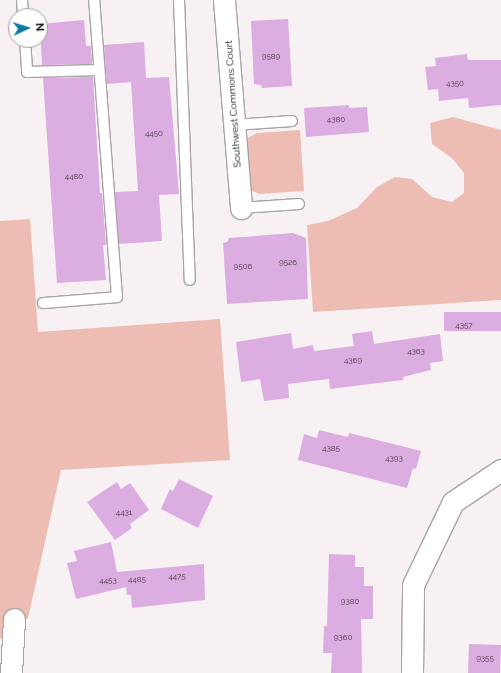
<!DOCTYPE html>
<style>
body{margin:0}
#map{position:relative;width:501px;height:673px;overflow:hidden;background:#f8f1f4;font-family:Raleway,sans-serif}
div>[style]{position:absolute}
[style*='--x']{left:calc(var(--x)*1px);top:calc(var(--y)*1px);width:calc(var(--w)*1px);rotate:calc(var(--a)*1deg)}
.green>*{inset:0;background:#edbdb3}
.building>*{inset:0;background:#dcade0;transform-origin:0 0}
.roads{filter:drop-shadow(1px 0 #a9a3a6) drop-shadow(-1px 0 #a9a3a6) drop-shadow(0 1px #a9a3a6) drop-shadow(0 -1px #a9a3a6)}
.service>*{height:10px;margin:-5px;padding:0 5px;transform-origin:5px;border-radius:5px;background:#fff}
.minor>*{height:21px;margin:-10.5px;padding:0 10.5px;transform-origin:10.5px;border-radius:10.5px;background:#fff}
span{translate:-50% -50%;white-space:nowrap;text-align:center;line-height:1.15;-webkit-text-stroke:3px #fff;paint-order:stroke}
.number-label{font-size:8px;color:#443644}
.number-label span{-webkit-text-stroke-width:0}
.street-label{font-size:10px;color:#110f10}
.north{position:absolute;left:8px;top:8px;width:40px;height:40px;box-sizing:border-box;background:#fff;border:1px solid #a09f9f;border-radius:50%;rotate:86deg;font-size:11px;font-weight:700;line-height:16px;text-align:center;color:#110f10}
.north::after{content:'';display:block;margin:auto;width:14px;height:18px;background:#0d79a3;clip-path:polygon(50% 0,100% 100%,50% 72%,0 100%)}
</style>
<div id="map">
<div class="green">
<i style="clip-path:polygon(453px 117px,501px 130px,501px 300px,313px 312px,307px 225px,328px 221px,357px 208px,377px 187px,395px 177px,412px 179px,432px 197px,452px 202px,464px 193px,464px 173px,452px 158px,432px 144px,430px 123px)"></i>
<i style="clip-path:polygon(300px 130px,304px 191px,259px 194px,250px 190px,246px 139px,257px 133px)"></i>
<i style="clip-path:polygon(30px 219px,38px 332px,220px 319px,230px 460px,61px 470px,28px 618px,0 639px,0 221px)"></i>
</div>
<div class="building">
<i style="clip-path:polygon(288px 19px,292px 86px,262px 88px,261px 85px,254px 84px,251px 21px)"></i>
<i style="clip-path:polygon(84px 20px,86px 46px,91px 46px,92px 64px,42px 65px,40px 24px)"></i>
<i style="clip-path:polygon(144px 42px,146px 78px,169px 77px,179px 194px,159px 195px,162px 241px,119px 244px,115px 192px,138px 191px,131px 82px,107px 84px,104px 45px)"></i>
<i style="clip-path:polygon(467px 54px,468px 60px,501px 60px,501px 105px,469px 108px,468px 98px,439px 101px,438px 89px,428px 90px,425px 67px,436px 66px,435px 58px)"></i>
<i style="clip-path:polygon(93px 77px,100px 193px,102px 193px,106px 245px,103px 245px,106px 280px,57px 283px,43px 78px)"></i>
<i style="clip-path:polygon(349px 105px,349px 108px,367px 107px,369px 132px,306px 137px,304px 108px)"></i>
<i style="clip-path:polygon(293px 233px,306px 238px,308px 299px,227px 304px,223px 243px,227px 242px,229px 238px)"></i>
<i style="left:501px;top:312px;width:19px;height:57px;rotate:90deg"></i>
<i style="clip-path:polygon(372px 331px,374px 344px,440px 334px,443px 361px,430px 363px,431px 370px,403px 377px,403px 380px,330px 389px,329px 379px,288px 384px,289px 398px,264px 401px,260px 379px,241px 382px,236px 342px,291px 333px,293px 349px,313px 345px,314px 351px,354px 346px,352px 334px)"></i>
<i style="clip-path:polygon(319px 430px,348px 437px,349px 433px,421px 451px,416px 469px,413px 468px,407px 488px,298px 460px,304px 434px,317px 438px)"></i>
<i style="clip-path:polygon(179px 479px,213px 496px,198px 528px,161px 509px,170px 489px,173px 491px)"></i>
<i style="clip-path:polygon(117px 482px,121px 489px,130px 483px,149px 510px,130px 524px,132px 528px,115px 540px,87px 502px)"></i>
<i style="clip-path:polygon(111px 542px,117px 572px,204px 564px,205px 600px,132px 608px,131px 595px,127px 595px,126px 587px,76px 599px,67px 563px,77px 561px,74px 551px)"></i>
<i style="clip-path:polygon(329px 554px,355px 555px,355px 567px,364px 567px,364px 586px,373px 586px,373px 619px,361px 619px,362px 673px,331px 673px,332px 653px,323px 653px,324px 626px,327px 626px)"></i>
<i style="left:469px;top:644px;width:32px;height:29px;rotate:2deg"></i>
</div>
<div class="roads">
<div class="service">
<i style="--x:22;--y:0;--w:16;--a:86"></i>
<i style="--x:179;--y:0;--w:280;--a:87.8"></i>
<i style="--x:25;--y:40;--w:32;--a:86"></i>
<i style="--x:27;--y:72;--w:72;--a:-1.6"></i>
<i style="--x:234;--y:125;--w:58;--a:-3.9"></i>
<i style="--x:241;--y:208;--w:58;--a:-3.9"></i>
<i style="--x:43;--y:303;--w:74;--a:-4.6"></i>
<i style="--x:117;--y:297;--w:298;--a:-94.4"></i>
</div>
<div class="minor">
<i style="--x:224;--y:0;--w:209;--a:85.3"></i>
<i style="--x:11;--y:673;--w:54;--a:-86.8"></i>
<i style="--x:412;--y:673;--w:88;--a:-89.3"></i>
<i style="--x:413;--y:585;--w:92;--a:-64.3"></i>
<i style="--x:453;--y:502;--w:58;--a:-33.7"></i>
</div>
</div>
<div class="number-label">
<span style="left:271px;top:57px">9589</span>
<span style="left:455px;top:84px">4350</span>
<span style="left:336px;top:120px">4380</span>
<span style="left:154px;top:134px">4450</span>
<span style="left:74px;top:177px">4480</span>
<span style="left:288px;top:263px">9526</span>
<span style="left:243px;top:267px">9506</span>
<span style="left:464px;top:326px">4357</span>
<span style="left:416px;top:352px">4363</span>
<span style="left:353px;top:361px">4369</span>
<span style="left:331px;top:449px">4385</span>
<span style="left:394px;top:459px">4393</span>
<span style="left:124px;top:513px">4431</span>
<span style="left:177px;top:577px">4475</span>
<span style="left:137px;top:580px">4485</span>
<span style="left:108px;top:581px">4453</span>
<span style="left:350px;top:602px">9380</span>
<span style="left:343px;top:638px">9360</span>
<span style="left:485px;top:659px">9355</span>
</div>
<div class="street-label">
<span style="left:233px;top:104px;rotate:-94deg">Southwest Commons Court</span>
</div>
<div class="north">N</div>
</div>
